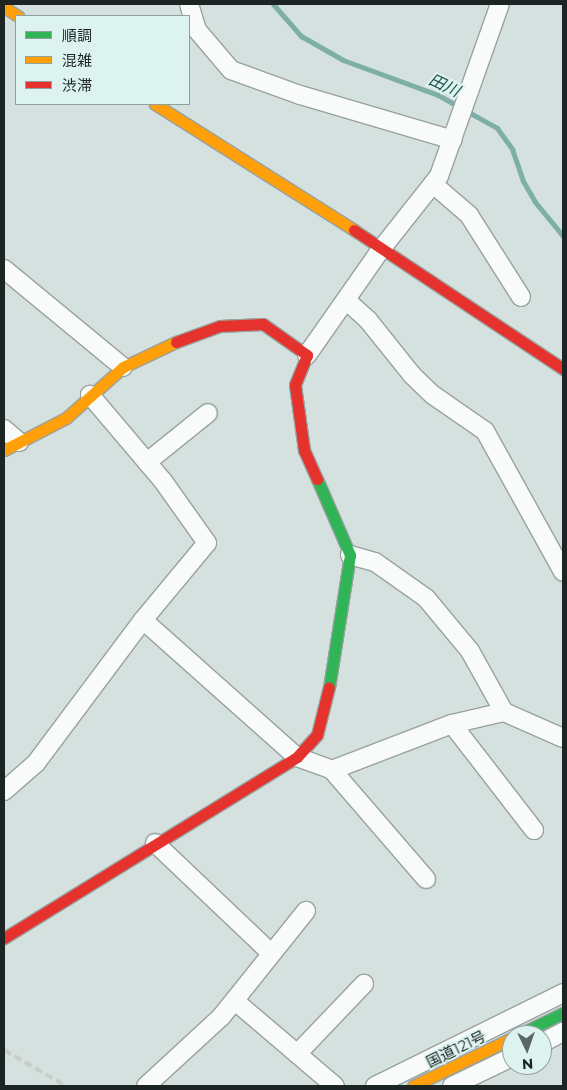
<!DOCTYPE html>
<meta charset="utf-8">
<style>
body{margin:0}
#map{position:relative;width:567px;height:1090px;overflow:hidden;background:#d4e1de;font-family:Montserrat,"Noto Sans JP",sans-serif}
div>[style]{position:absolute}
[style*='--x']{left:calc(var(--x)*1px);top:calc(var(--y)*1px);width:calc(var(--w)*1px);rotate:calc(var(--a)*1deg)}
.stream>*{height:5px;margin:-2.5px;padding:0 2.5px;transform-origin:2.5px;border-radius:2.5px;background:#7eafa7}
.roads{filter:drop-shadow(1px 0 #99a2a0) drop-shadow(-1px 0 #99a2a0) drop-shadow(0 1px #99a2a0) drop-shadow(0 -1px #99a2a0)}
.street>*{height:18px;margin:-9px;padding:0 9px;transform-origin:9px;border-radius:9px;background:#f9fafa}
.fast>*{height:11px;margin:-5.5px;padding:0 5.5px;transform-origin:5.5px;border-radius:5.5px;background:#30b455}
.slow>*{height:11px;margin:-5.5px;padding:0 5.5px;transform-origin:5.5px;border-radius:5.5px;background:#ff9f0a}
.jam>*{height:11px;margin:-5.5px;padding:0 5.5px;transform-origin:5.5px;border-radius:5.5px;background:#e5322d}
.rail>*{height:4px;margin-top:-2px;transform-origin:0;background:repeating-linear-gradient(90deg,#c9cdcb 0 8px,transparent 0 12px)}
span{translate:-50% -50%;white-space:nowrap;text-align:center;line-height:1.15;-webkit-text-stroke:4px #dcf3ef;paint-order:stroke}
.street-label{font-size:15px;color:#1c2523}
.water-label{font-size:16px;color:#1b534c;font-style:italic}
.frame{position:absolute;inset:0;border:5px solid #1c2523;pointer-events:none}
.legend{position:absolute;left:15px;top:15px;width:175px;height:90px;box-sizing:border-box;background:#dcf3ef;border:1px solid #8fa19d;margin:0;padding:6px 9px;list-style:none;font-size:15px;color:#1c2523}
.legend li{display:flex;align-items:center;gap:10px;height:25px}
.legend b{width:25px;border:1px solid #8fa19d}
.north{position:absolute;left:502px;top:1025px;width:50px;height:50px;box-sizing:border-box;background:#dcf3ef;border:1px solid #8fa19d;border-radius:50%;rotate:177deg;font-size:14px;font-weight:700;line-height:20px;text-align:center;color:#1c2523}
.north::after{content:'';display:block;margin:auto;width:18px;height:22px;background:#5c6764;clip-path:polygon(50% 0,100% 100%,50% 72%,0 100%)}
</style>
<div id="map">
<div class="stream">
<i style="--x:273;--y:4;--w:43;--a:48.8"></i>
<i style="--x:301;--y:36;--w:48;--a:29.7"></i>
<i style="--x:343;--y:60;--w:101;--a:20.2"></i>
<i style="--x:438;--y:95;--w:68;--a:29.2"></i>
<i style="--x:497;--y:128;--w:26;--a:54"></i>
<i style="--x:512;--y:149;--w:34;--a:71"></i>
<i style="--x:523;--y:181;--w:24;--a:60"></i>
<i style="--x:535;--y:202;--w:44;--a:50.5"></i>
</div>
<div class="roads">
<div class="street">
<i style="--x:189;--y:4;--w:27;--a:73"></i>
<i style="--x:197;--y:30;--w:52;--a:49.6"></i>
<i style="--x:231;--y:70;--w:73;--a:19.9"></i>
<i style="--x:300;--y:95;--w:159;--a:16.4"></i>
<i style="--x:433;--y:184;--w:48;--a:40.7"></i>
<i style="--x:469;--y:215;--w:97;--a:57.6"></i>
<i style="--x:4;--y:269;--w:154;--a:39.5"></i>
<i style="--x:347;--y:301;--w:28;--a:42"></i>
<i style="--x:368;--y:320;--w:70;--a:51.3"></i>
<i style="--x:412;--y:375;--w:29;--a:44"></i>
<i style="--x:433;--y:395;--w:63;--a:34.7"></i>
<i style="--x:485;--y:431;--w:161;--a:61"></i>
<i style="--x:307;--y:355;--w:131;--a:-55"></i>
<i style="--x:382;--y:248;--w:92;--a:-51.6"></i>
<i style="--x:439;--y:176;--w:182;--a:-70.5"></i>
<i style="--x:4;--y:429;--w:20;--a:41"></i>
<i style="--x:147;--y:462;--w:78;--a:-38.8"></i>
<i style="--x:350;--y:555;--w:26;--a:16"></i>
<i style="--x:375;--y:562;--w:62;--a:35.2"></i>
<i style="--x:426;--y:598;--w:69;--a:50.3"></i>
<i style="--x:470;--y:651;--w:70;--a:60.9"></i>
<i style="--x:143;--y:620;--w:206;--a:41.7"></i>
<i style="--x:297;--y:757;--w:37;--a:20"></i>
<i style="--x:332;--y:770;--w:144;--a:49.2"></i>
<i style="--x:452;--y:724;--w:134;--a:52.3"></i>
<i style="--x:332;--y:770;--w:129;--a:-21"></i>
<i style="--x:452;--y:724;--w:53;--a:-13"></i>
<i style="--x:504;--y:712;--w:64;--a:23.8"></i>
<i style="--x:4;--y:791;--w:43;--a:-41.2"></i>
<i style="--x:36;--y:763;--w:179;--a:-53.2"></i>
<i style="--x:143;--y:620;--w:100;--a:-50.3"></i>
<i style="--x:207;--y:543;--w:76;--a:-125.4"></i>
<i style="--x:163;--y:481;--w:113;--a:-130.3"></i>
<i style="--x:155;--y:843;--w:158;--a:43.5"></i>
<i style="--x:235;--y:1001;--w:131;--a:40.4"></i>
<i style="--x:542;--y:1043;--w:24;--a:-28"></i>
<i style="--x:297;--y:1054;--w:97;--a:-46.3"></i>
<i style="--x:146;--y:1086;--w:102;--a:-42.6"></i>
<i style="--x:221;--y:1017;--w:136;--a:-51.3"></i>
<i style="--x:375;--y:1086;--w:210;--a:-26.3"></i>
<i style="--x:452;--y:1086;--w:67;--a:-25.8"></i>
</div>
<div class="fast">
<i style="--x:317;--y:479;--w:83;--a:66.5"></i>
<i style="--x:350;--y:555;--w:134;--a:99"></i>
<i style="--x:518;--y:1035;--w:50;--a:-26.1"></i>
</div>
<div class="slow">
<i style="--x:4;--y:7;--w:17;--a:33"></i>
<i style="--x:155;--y:104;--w:236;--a:32.3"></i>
<i style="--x:4;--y:450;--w:70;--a:-27.3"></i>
<i style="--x:66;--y:418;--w:76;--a:-41.8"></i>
<i style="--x:123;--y:367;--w:59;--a:-25.3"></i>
<i style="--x:413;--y:1086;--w:110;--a:-25.9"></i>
</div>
<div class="jam">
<i style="--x:354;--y:230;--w:251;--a:33.6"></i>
<i style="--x:176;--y:342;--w:47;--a:-20"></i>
<i style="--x:220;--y:326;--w:43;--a:-2.7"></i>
<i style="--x:263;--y:324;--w:54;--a:35.2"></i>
<i style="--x:307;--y:355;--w:32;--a:112"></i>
<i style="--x:295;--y:385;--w:66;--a:82.1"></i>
<i style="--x:304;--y:450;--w:32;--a:66"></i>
<i style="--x:4;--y:938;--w:344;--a:-31.7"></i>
<i style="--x:297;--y:757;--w:30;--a:-48"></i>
<i style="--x:317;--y:735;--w:49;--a:-76"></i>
</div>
</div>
<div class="rail">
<i style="--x:4;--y:1050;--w:72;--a:30.1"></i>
</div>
<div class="street-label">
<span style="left:456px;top:1049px;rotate:-26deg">国道121号</span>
</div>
<div class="water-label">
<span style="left:444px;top:86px;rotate:25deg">田川</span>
</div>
<div class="frame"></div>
<ul class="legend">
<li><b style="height:6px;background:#30b455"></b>順調</li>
<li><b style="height:6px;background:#ff9f0a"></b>混雑</li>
<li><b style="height:6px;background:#e5322d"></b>渋滞</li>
</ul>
<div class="north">N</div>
</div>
